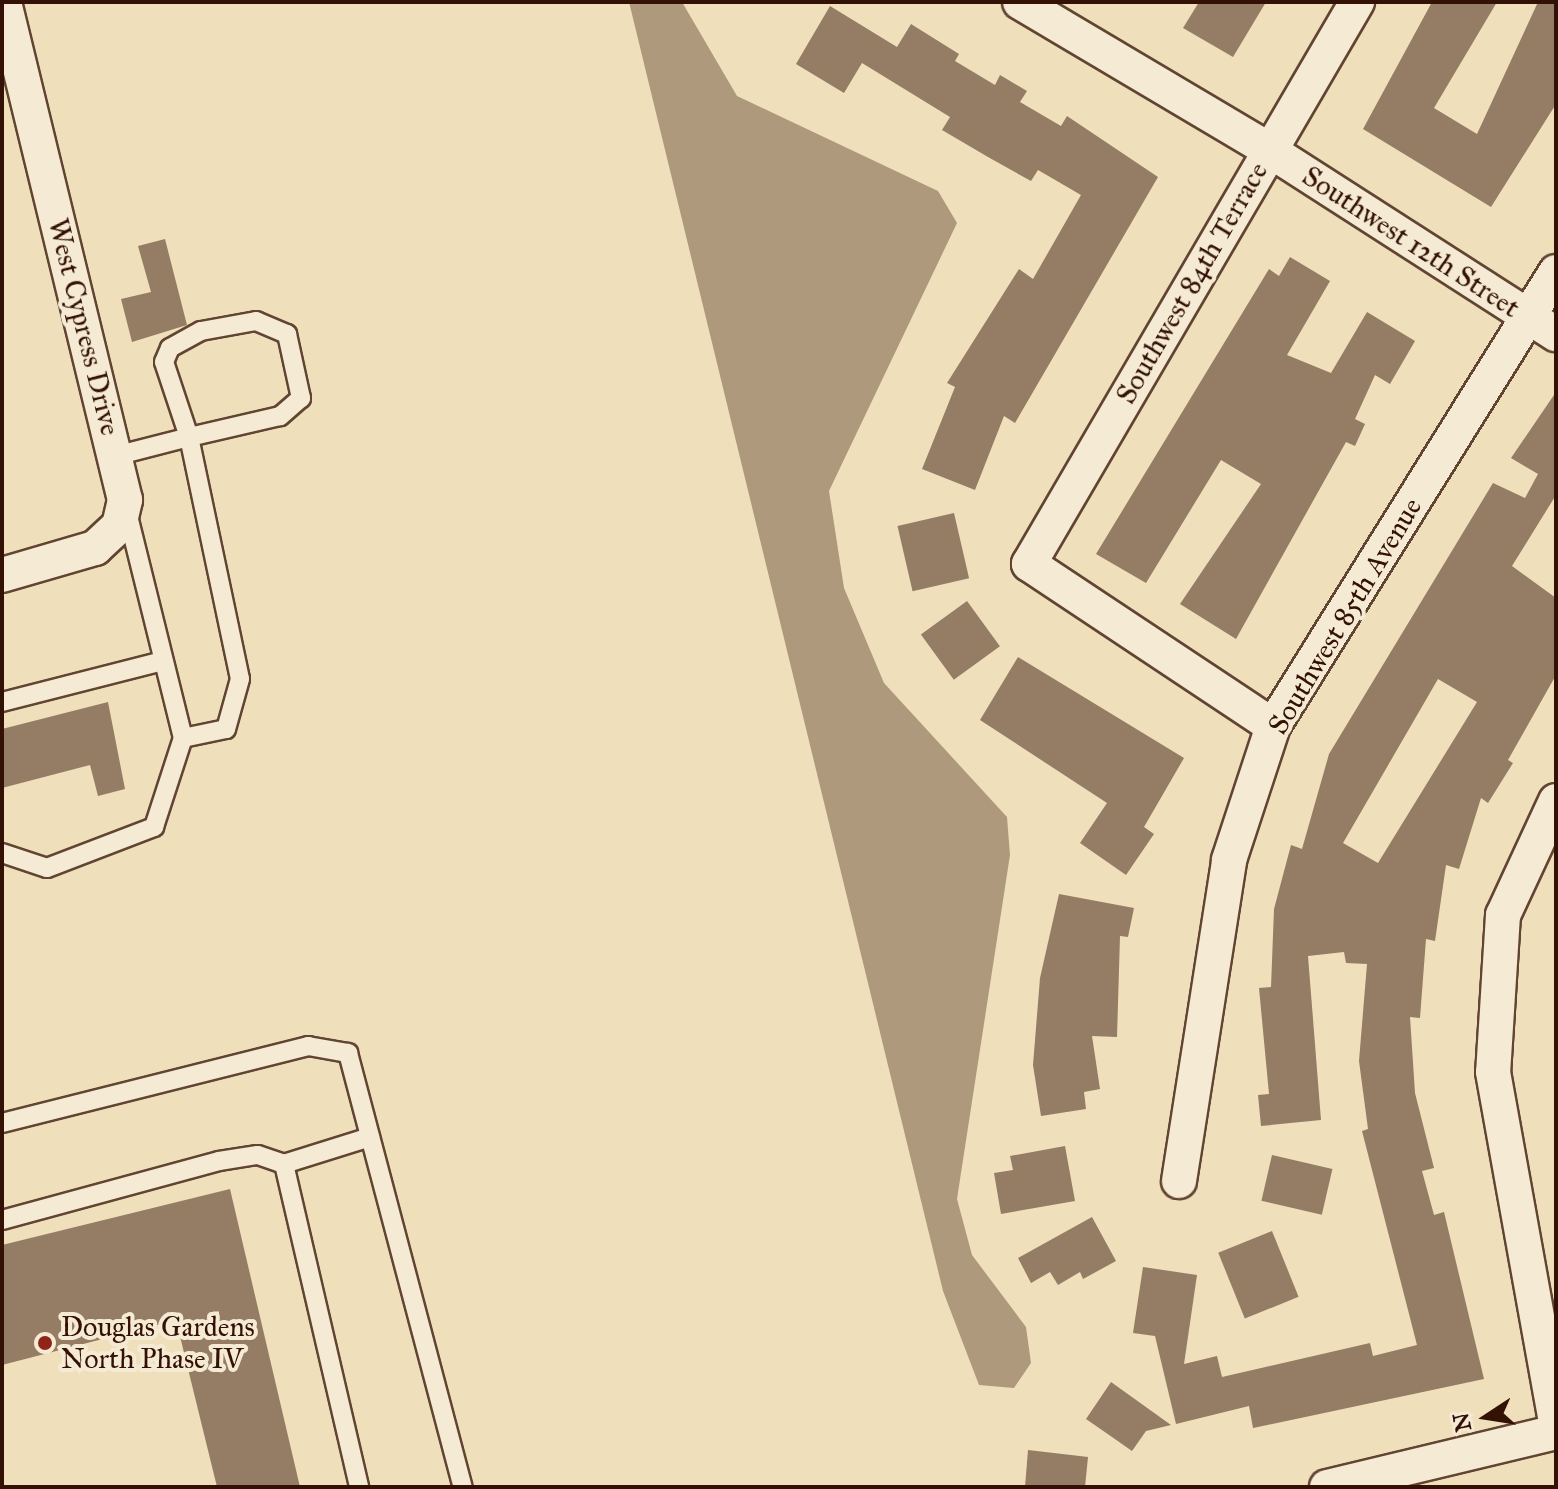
<!DOCTYPE html>
<style>
body{margin:0}
#map{position:relative;width:1558px;height:1489px;overflow:hidden;background:#efdfbb;font-family:"IM FELL Great Primer",serif}
div>[style]{position:absolute}
[style*='--x']{left:calc(var(--x)*1px);top:calc(var(--y)*1px);width:calc(var(--w)*1px);rotate:calc(var(--a)*1deg)}
.water>*{inset:0;background:#af997d}
.building>*{inset:0;background:#957c64;transform-origin:0 0}
.roads{filter:drop-shadow(2px 0 #624432) drop-shadow(-2px 0 #624432) drop-shadow(0 2px #624432) drop-shadow(0 -2px #624432)}
.service>*{height:18px;margin:-9px;padding:0 9px;transform-origin:9px;border-radius:9px;background:#f5ead3}
.minor>*{height:34px;margin:-17px;padding:0 17px;transform-origin:17px;border-radius:17px;background:#f5ead3}
.dots>*{width:22px;height:22px;translate:-50% -50%;box-sizing:border-box;border:4px solid #f5ead3;border-radius:50%}
span{translate:-50% -50%;white-space:nowrap;text-align:center;line-height:1.15;-webkit-text-stroke:8px #f5ead3;paint-order:stroke}
.street-label{font-size:28px;color:#331105}
.poi-label{font-size:28px;color:#331105}
.left{translate:0 -50%;text-align:left}
.frame{position:absolute;inset:0;border:4px solid #331105;pointer-events:none}
.north{position:absolute;left:1446px;top:1377px;width:80px;height:80px;-webkit-text-stroke:6px #f5ead3;paint-order:stroke;rotate:258deg;font-size:22px;font-weight:700;line-height:32px;text-align:center;color:#331105}
.north::after{content:'';display:block;margin:auto;width:28px;height:36px;background:#331105;clip-path:polygon(50% 0,100% 100%,50% 72%,0 100%)}
</style>
<div id="map">
<div class="water">
<i style="clip-path:polygon(629px 2px,682px 2px,737px 96px,938px 191px,957px 223px,829px 491px,844px 588px,884px 683px,1007px 817px,1010px 855px,957px 1199px,972px 1255px,1026px 1327px,1031px 1363px,1014px 1388px,979px 1385px,943px 1291px)"></i>
</div>
<div class="building">
<i style="clip-path:polygon(1199px 2px,1266px 2px,1233px 57px,1183px 28px)"></i>
<i style="clip-path:polygon(1432px 2px,1497px 2px,1434px 108px,1477px 134px,1538px 2px,1556px 2px,1556px 104px,1491px 207px,1363px 129px)"></i>
<i style="clip-path:polygon(830px 6px,897px 47px,911px 24px,959px 54px,955px 61px,995px 85px,1000px 75px,1027px 91px,1020px 102px,1061px 126px,1067px 116px,1158px 177px,1015px 423px,1004px 416px,975px 490px,922px 469px,955px 387px,947px 383px,1019px 269px,1033px 279px,1081px 195px,1038px 170px,1031px 181px,988px 157px,942px 130px,950px 117px,862px 63px,844px 93px,796px 64px)"></i>
<i style="clip-path:polygon(165px 239px,187px 325px,132px 342px,121px 299px,151px 292px,138px 246px)"></i>
<i style="clip-path:polygon(1290px 257px,1330px 281px,1287px 355px,1331px 373px,1367px 312px,1415px 341px,1390px 384px,1375px 375px,1355px 419px,1365px 424px,1355px 446px,1346px 442px,1236px 639px,1180px 604px,1261px 484px,1221px 460px,1146px 583px,1096px 554px,1269px 269px,1279px 276px)"></i>
<i style="clip-path:polygon(evenodd,1556px 392px,1556px 495px,1512px 566px,1556px 598px,1556px 675px,1508px 760px,1513px 763px,1488px 803px,1481px 798px,1459px 869px,1446px 865px,1435px 941px,1426px 939px,1420px 1018px,1410px 1017px,1415px 1093px,1434px 1168px,1422px 1171px,1434px 1215px,1444px 1212px,1484px 1379px,1253px 1428px,1249px 1406px,1176px 1424px,1155px 1336px,1133px 1333px,1143px 1267px,1197px 1275px,1184px 1364px,1217px 1356px,1222px 1377px,1370px 1343px,1373px 1356px,1417px 1345px,1362px 1131px,1368px 1129px,1359px 1061px,1367px 964px,1346px 963px,1344px 952px,1308px 956px,1321px 1120px,1261px 1126px,1258px 1095px,1269px 1094px,1259px 988px,1271px 987px,1274px 909px,1291px 845px,1302px 849px,1329px 754px,1493px 483px,1525px 498px,1538px 474px,1511px 458px,1556px 392px,1438px 679px,1477px 702px,1378px 863px,1343px 843px,1438px 679px)"></i>
<i style="left:954px;top:513px;width:67px;height:58px;rotate:77deg"></i>
<i style="left:967px;top:601px;width:56px;height:57px;rotate:54deg"></i>
<i style="clip-path:polygon(1018px 657px,1184px 758px,1144px 827px,1154px 834px,1126px 875px,1080px 843px,1107px 803px,980px 720px)"></i>
<i style="clip-path:polygon(108px 702px,125px 789px,98px 796px,90px 765px,2px 788px,2px 729px)"></i>
<i style="clip-path:polygon(1059px 894px,1134px 908px,1128px 937px,1120px 936px,1117px 1037px,1092px 1036px,1100px 1089px,1084px 1092px,1086px 1109px,1041px 1116px,1033px 1065px,1040px 978px)"></i>
<i style="clip-path:polygon(1065px 1146px,1075px 1201px,1001px 1214px,994px 1173px,1013px 1170px,1010px 1156px)"></i>
<i style="left:1272px;top:1155px;width:62px;height:47px;rotate:13deg"></i>
<i style="clip-path:polygon(230px 1189px,300px 1487px,217px 1487px,176px 1320px,2px 1365px,2px 1245px)"></i>
<i style="clip-path:polygon(1092px 1217px,1116px 1261px,1083px 1279px,1080px 1272px,1058px 1285px,1050px 1272px,1031px 1283px,1018px 1258px)"></i>
<i style="left:1272px;top:1231px;width:71px;height:58px;rotate:68deg"></i>
<i style="clip-path:polygon(1111px 1382px,1171px 1425px,1146px 1431px,1132px 1451px,1112px 1437px,1086px 1419px)"></i>
<i style="clip-path:polygon(1028px 1450px,1088px 1457px,1085px 1487px,1025px 1487px)"></i>
</div>
<div class="roads">
<div class="service">
<i style="--x:256;--y:321;--w:34;--a:23"></i>
<i style="--x:287;--y:334;--w:66;--a:77.7"></i>
<i style="--x:301;--y:398;--w:28;--a:139"></i>
<i style="--x:280;--y:416;--w:93;--a:167"></i>
<i style="--x:189;--y:437;--w:79;--a:-108.4"></i>
<i style="--x:164;--y:362;--w:15;--a:-67"></i>
<i style="--x:170;--y:348;--w:35;--a:-29"></i>
<i style="--x:201;--y:331;--w:56;--a:-10.3"></i>
<i style="--x:115;--y:456;--w:76;--a:-14.4"></i>
<i style="--x:189;--y:437;--w:247;--a:78.1"></i>
<i style="--x:240;--y:679;--w:52;--a:105.6"></i>
<i style="--x:226;--y:729;--w:44;--a:168.2"></i>
<i style="--x:183;--y:738;--w:234;--a:-103.9"></i>
<i style="--x:2;--y:702;--w:166;--a:-14.3"></i>
<i style="--x:2;--y:853;--w:47;--a:18.4"></i>
<i style="--x:47;--y:868;--w:115;--a:-21"></i>
<i style="--x:154;--y:827;--w:94;--a:-72"></i>
<i style="--x:2;--y:1123;--w:316;--a:-14.1"></i>
<i style="--x:308;--y:1046;--w:41;--a:9.9"></i>
<i style="--x:348;--y:1053;--w:449;--a:75.2"></i>
<i style="--x:284;--y:1164;--w:90;--a:-17.4"></i>
<i style="--x:2;--y:1220;--w:225;--a:-15.2"></i>
<i style="--x:219;--y:1161;--w:39;--a:-9"></i>
<i style="--x:258;--y:1155;--w:28;--a:19"></i>
<i style="--x:284;--y:1164;--w:332;--a:76.9"></i>
</div>
<div class="minor">
<i style="--x:1020;--y:2;--w:290;--a:30.7"></i>
<i style="--x:1269;--y:150;--w:341;--a:32.7"></i>
<i style="--x:2;--y:575;--w:97;--a:-16.2"></i>
<i style="--x:95;--y:548;--w:33;--a:-43"></i>
<i style="--x:119;--y:526;--w:27;--a:-77"></i>
<i style="--x:125;--y:500;--w:512;--a:-103.66"></i>
<i style="--x:1273;--y:726;--w:293;--a:-146.4"></i>
<i style="--x:1029;--y:564;--w:651;--a:-59.73"></i>
<i style="--x:1556;--y:801;--w:126;--a:114.9"></i>
<i style="--x:1503;--y:915;--w:157;--a:93.6"></i>
<i style="--x:1493;--y:1072;--w:357;--a:79.8"></i>
<i style="--x:1179;--y:1181;--w:325;--a:-81.1"></i>
<i style="--x:1229;--y:860;--w:141;--a:-71.8"></i>
<i style="--x:1273;--y:726;--w:535;--a:-58.06"></i>
<i style="--x:1327;--y:1487;--w:236;--a:-13.5"></i>
</div>
</div>
<div class="dots">
<i style="left:45px;top:1343px;background:#8f2418"></i>
</div>
<div class="street-label">
<span style="left:1411px;top:242px;rotate:33deg">Southwest 12th Street</span>
<span style="left:1192px;top:283px;rotate:-60deg">Southwest 84th Terrace</span>
<span style="left:84px;top:327px;rotate:76deg">West Cypress Drive</span>
<span style="left:1345px;top:616px;rotate:-59deg">Southwest 85th Avenue</span>
</div>
<div class="poi-label">
<span class="left" style="left:61px;top:1343px">Douglas Gardens<br>North Phase IV</span>
</div>
<div class="frame"></div>
<div class="north">N</div>
</div>
